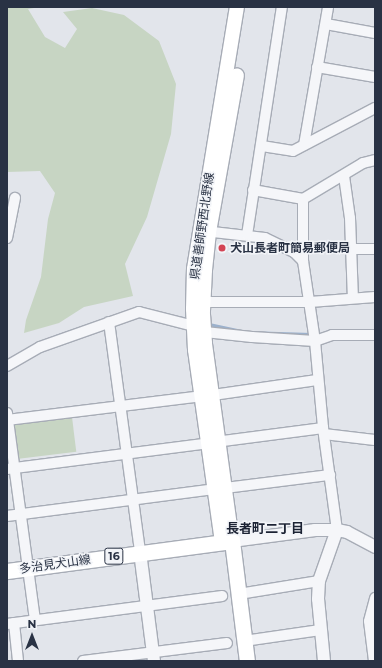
<!DOCTYPE html>
<meta charset="utf-8">
<style>
body{margin:0}
#map{position:relative;width:382px;height:668px;overflow:hidden;background:#e2e5eb;font-family:Montserrat,"Noto Sans JP",sans-serif}
div>[style]{position:absolute}
[style*='--x']{left:calc(var(--x)*1px);top:calc(var(--y)*1px);width:calc(var(--w)*1px);rotate:calc(var(--a)*1deg)}
.green>*{inset:0;background:#c7d5c3;transform-origin:0 0}
.stream>*{height:2.5px;margin:-1.25px;padding:0 1.25px;transform-origin:1.25px;border-radius:1.25px;background:#9cb1cc}
.roads{filter:drop-shadow(1px 0 #a7acb6) drop-shadow(-1px 0 #a7acb6) drop-shadow(0 1px #a7acb6) drop-shadow(0 -1px #a7acb6)}
.minor>*{height:10px;margin:-5px;padding:0 5px;transform-origin:5px;border-radius:5px;background:#f5f6f9}
.tertiary>*{height:12px;margin:-6px;padding:0 6px;transform-origin:6px;border-radius:6px;background:#f5f6f9}
.secondary>*{height:14px;margin:-7px;padding:0 7px;transform-origin:7px;border-radius:7px;background:#fff}
.primary>*{height:15px;margin:-7.5px;padding:0 7.5px;transform-origin:7.5px;border-radius:7.5px;background:#fff}
.dots>*{width:11px;height:11px;translate:-50% -50%;box-sizing:border-box;border:2px solid #f2f4f8;border-radius:50%}
span{translate:-50% -50%;white-space:nowrap;text-align:center;line-height:1.15;-webkit-text-stroke:3px #f2f4f8;paint-order:stroke}
.shield-label span{padding:1px 3px;background:#f2f4f8;border:1px solid;border-radius:3px;-webkit-text-stroke-width:0}
.shield-label{font-size:11px;color:#293244;font-weight:700}
.street-label{font-size:12px;color:#293244}
.poi-label{font-size:12px;color:#293244;font-weight:700}
.left{translate:0 -50%;text-align:left}
.neighbourhood-label{font-size:13px;color:#1c2334;font-weight:700}
.frame{position:absolute;inset:0;border:8px solid #293244;pointer-events:none}
.north{position:absolute;left:12px;top:616px;width:40px;height:40px;-webkit-text-stroke:3px #f2f4f8;paint-order:stroke;rotate:0deg;font-size:11px;font-weight:700;line-height:16px;text-align:center;color:#293244}
.north::after{content:'';display:block;margin:auto;width:14px;height:18px;background:#293244;clip-path:polygon(50% 0,100% 100%,50% 72%,0 100%)}
</style>
<div id="map">
<div class="green">
<i style="clip-path:polygon(7px 7px,40px 7px,28px 9px,45px 37px,65px 48px,77px 29px,63px 12px,92px 8px,124px 15px,159px 41px,176px 84px,171px 134px,147px 217px,125px 264px,133px 296px,84px 307px,59px 323px,24px 333px,26px 320px,41px 277px,48px 219px,55px 193px,40px 171px,7px 172px)"></i>
<i style="left:72px;top:417px;width:35px;height:62px;rotate:83deg"></i>
</div>
<div class="stream">
<i style="--x:178;--y:317;--w:11;--a:10"></i>
<i style="--x:209;--y:324;--w:33;--a:12"></i>
<i style="--x:248;--y:332;--w:63;--a:1.8"></i>
<i style="--x:56;--y:336;--w:83;--a:-19.1"></i>
</div>
<div class="roads">
<div class="minor">
<i style="--x:326;--y:24;--w:50;--a:10.4"></i>
<i style="--x:317;--y:67;--w:59;--a:9.8"></i>
<i style="--x:304;--y:145;--w:140;--a:-80.1"></i>
<i style="--x:262;--y:146;--w:31;--a:9"></i>
<i style="--x:293;--y:151;--w:93;--a:-27.7"></i>
<i style="--x:344;--y:176;--w:42;--a:81.9"></i>
<i style="--x:350;--y:218;--w:80;--a:87.9"></i>
<i style="--x:253;--y:190;--w:51;--a:10.2"></i>
<i style="--x:303;--y:199;--w:70;--a:-31"></i>
<i style="--x:363;--y:163;--w:12;--a:-14"></i>
<i style="--x:303;--y:199;--w:62;--a:90"></i>
<i style="--x:303;--y:261;--w:81;--a:81.5"></i>
<i style="--x:315;--y:341;--w:87;--a:84.7"></i>
<i style="--x:323;--y:428;--w:103;--a:82.2"></i>
<i style="--x:204;--y:231;--w:61;--a:6.5"></i>
<i style="--x:265;--y:238;--w:32;--a:26"></i>
<i style="--x:294;--y:252;--w:13;--a:45"></i>
<i style="--x:247;--y:235;--w:231;--a:-81.3"></i>
<i style="--x:7;--y:238;--w:41;--a:-78.7"></i>
<i style="--x:351;--y:249;--w:24;--a:0"></i>
<i style="--x:206;--y:302;--w:104;--a:0"></i>
<i style="--x:310;--y:302;--w:65;--a:-4.4"></i>
<i style="--x:109;--y:322;--w:232;--a:82.3"></i>
<i style="--x:205;--y:332;--w:47;--a:6.1"></i>
<i style="--x:252;--y:337;--w:63;--a:3.6"></i>
<i style="--x:315;--y:341;--w:18;--a:-19"></i>
<i style="--x:332;--y:335;--w:43;--a:0"></i>
<i style="--x:7;--y:366;--w:38;--a:-30"></i>
<i style="--x:40;--y:347;--w:105;--a:-19.5"></i>
<i style="--x:139;--y:312;--w:57;--a:14.3"></i>
<i style="--x:213;--y:395;--w:105;--a:-8.2"></i>
<i style="--x:7;--y:413;--w:209;--a:82.3"></i>
<i style="--x:7;--y:420;--w:189;--a:-7"></i>
<i style="--x:324;--y:434;--w:51;--a:6.7"></i>
<i style="--x:223;--y:441;--w:101;--a:-7.4"></i>
<i style="--x:7;--y:469;--w:196;--a:-7.3"></i>
<i style="--x:225;--y:488;--w:106;--a:-7.1"></i>
<i style="--x:7;--y:516;--w:203;--a:-7.4"></i>
<i style="--x:245;--y:593;--w:75;--a:-9.2"></i>
<i style="--x:14;--y:623;--w:38;--a:84"></i>
<i style="--x:7;--y:624;--w:217;--a:-7.4"></i>
<i style="--x:251;--y:640;--w:70;--a:-8.2"></i>
<i style="--x:83;--y:661;--w:145;--a:-7.1"></i>
<i style="--x:374;--y:661;--w:40;--a:-97.1"></i>
<i style="--x:369;--y:621;--w:24;--a:-75"></i>
</div>
<div class="tertiary">
<i style="--x:232;--y:541;--w:84;--a:-7.5"></i>
<i style="--x:315;--y:530;--w:22;--a:0"></i>
<i style="--x:337;--y:530;--w:10;--a:11"></i>
<i style="--x:347;--y:532;--w:32;--a:28"></i>
<i style="--x:140;--y:552;--w:110;--a:82.7"></i>
<i style="--x:324;--y:661;--w:62;--a:-95.5"></i>
<i style="--x:318;--y:599;--w:18;--a:-87"></i>
<i style="--x:319;--y:581;--w:54;--a:-70.6"></i>
</div>
<div class="secondary">
<i style="--x:232;--y:541;--w:200;--a:-97.8"></i>
<i style="--x:205;--y:343;--w:32;--a:-94"></i>
<i style="--x:203;--y:311;--w:41;--a:-87.2"></i>
<i style="--x:205;--y:270;--w:38;--a:-84"></i>
<i style="--x:209;--y:232;--w:159;--a:-79.9"></i>
<i style="--x:222;--y:542;--w:194;--a:-98"></i>
<i style="--x:195;--y:350;--w:41;--a:-92.8"></i>
<i style="--x:193;--y:309;--w:40;--a:-88.6"></i>
<i style="--x:194;--y:269;--w:266;--a:-80.7"></i>
</div>
<div class="primary">
<i style="--x:7;--y:571;--w:227;--a:-7.6"></i>
<i style="--x:232;--y:541;--w:121;--a:82.9"></i>
</div>
</div>
<div class="dots">
<i style="left:222px;top:248px;background:#d34454"></i>
</div>
<div class="shield-label">
<span style="left:114px;top:556px">16</span>
</div>
<div class="street-label">
<span style="left:202px;top:226px;rotate:-82deg">県道善師野西北野線</span>
<span style="left:55px;top:564px;rotate:-8deg">多治見犬山線</span>
</div>
<div class="poi-label">
<span class="left" style="left:230px;top:248px">犬山長者町簡易郵便局</span>
</div>
<div class="neighbourhood-label">
<span style="left:265px;top:528px">長者町二丁目</span>
</div>
<div class="frame"></div>
<div class="north">N</div>
</div>
